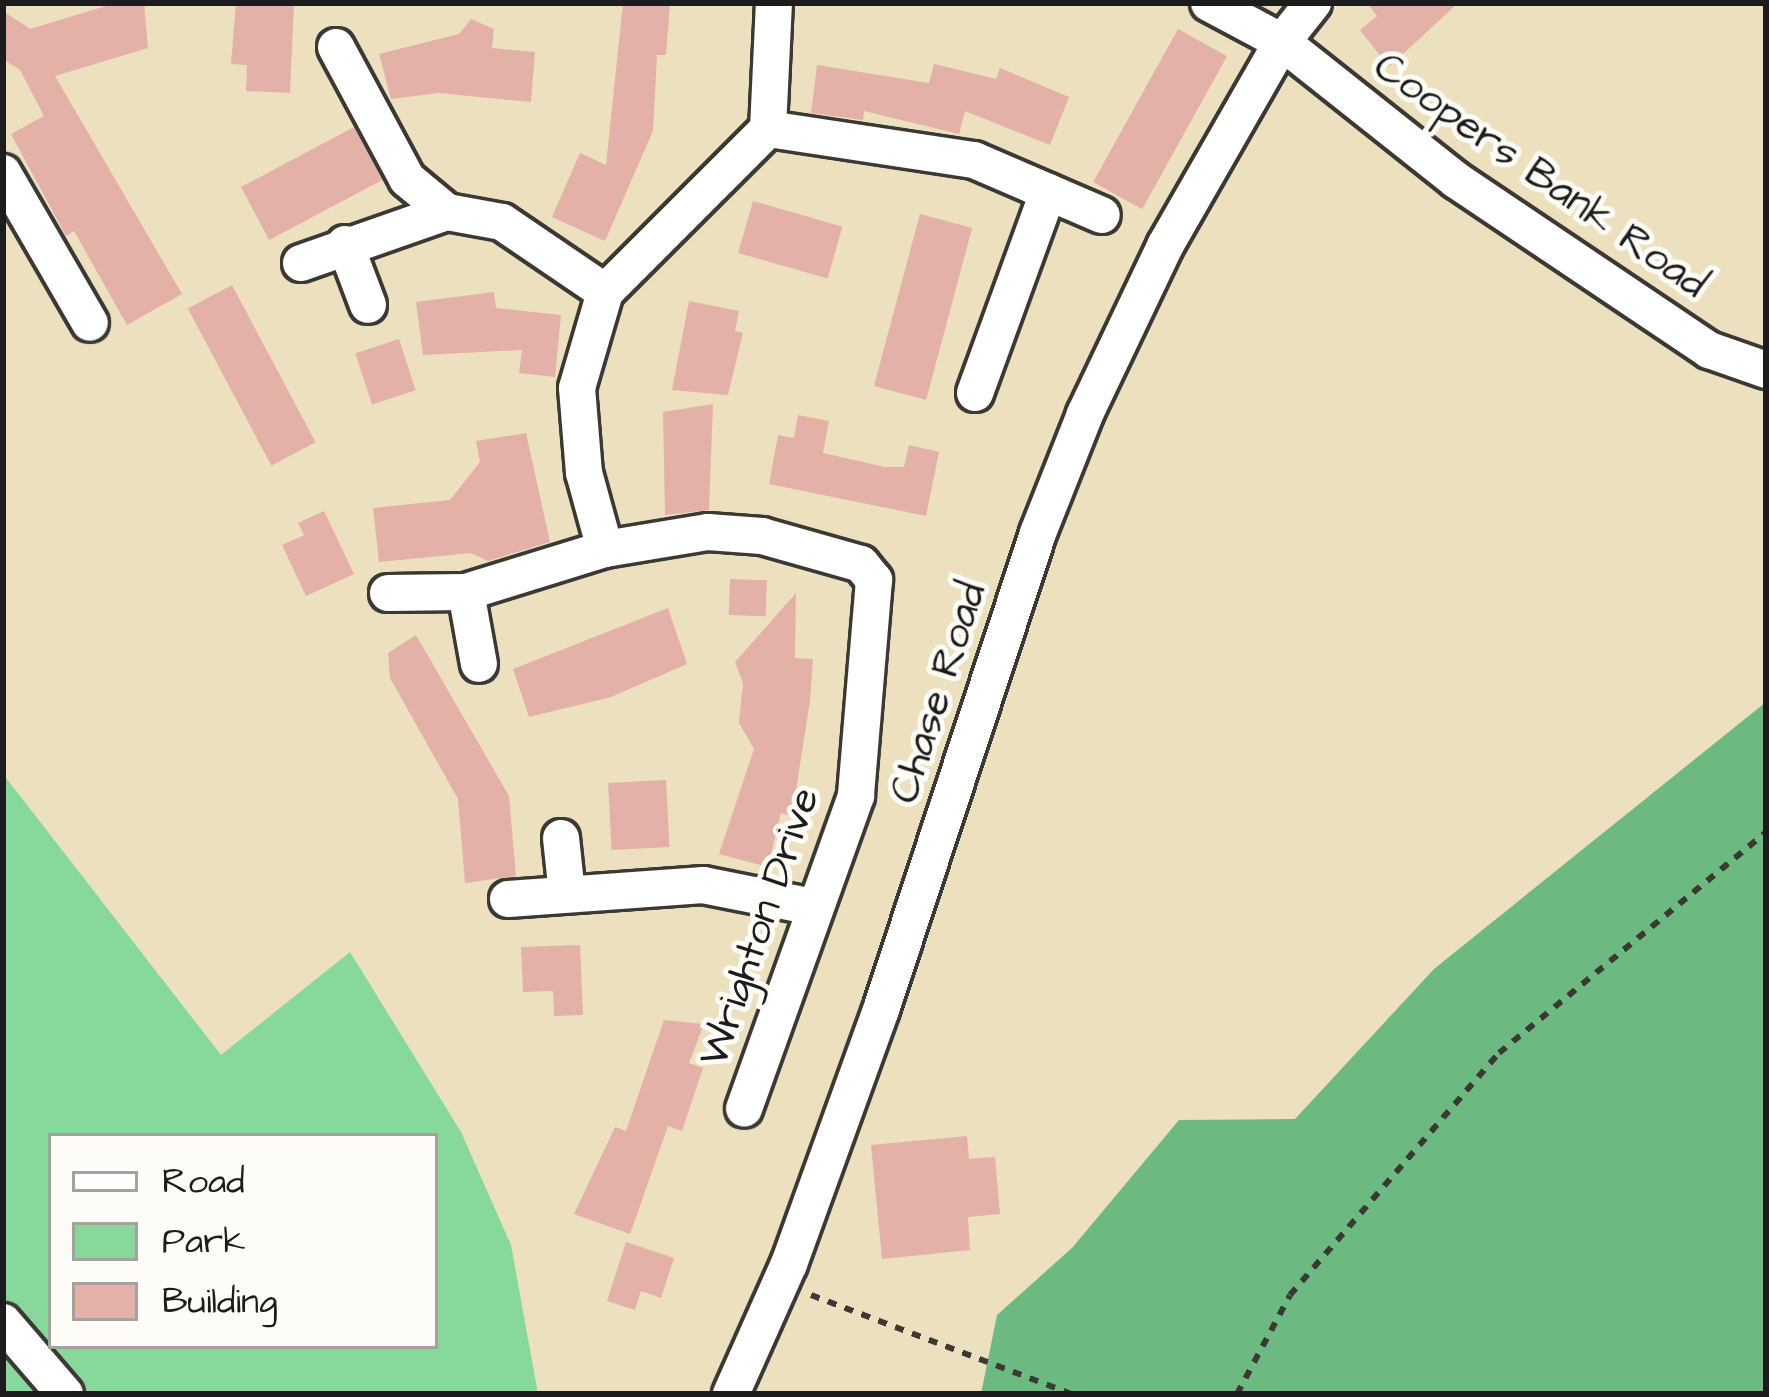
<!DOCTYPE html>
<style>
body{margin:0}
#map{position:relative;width:1769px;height:1397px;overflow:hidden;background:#ece0be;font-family:"Architects Daughter",sans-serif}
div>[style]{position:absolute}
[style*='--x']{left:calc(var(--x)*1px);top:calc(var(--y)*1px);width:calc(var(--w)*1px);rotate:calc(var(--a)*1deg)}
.green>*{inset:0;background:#86d99a}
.forest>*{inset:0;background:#6cb982}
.building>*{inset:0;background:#e3b1a7;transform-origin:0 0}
.path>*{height:6px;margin-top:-3px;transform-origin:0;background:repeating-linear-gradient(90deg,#3b3934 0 9px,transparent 0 18px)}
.roads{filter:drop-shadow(3px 0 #3b3934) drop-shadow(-3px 0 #3b3934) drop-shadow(0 3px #3b3934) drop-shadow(0 -3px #3b3934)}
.minor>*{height:36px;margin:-18px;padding:0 18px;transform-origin:18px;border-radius:18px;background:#fff}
span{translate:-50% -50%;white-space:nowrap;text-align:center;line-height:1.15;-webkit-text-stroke:10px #fdfcf7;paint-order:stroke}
.street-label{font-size:42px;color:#1c1c1c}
.frame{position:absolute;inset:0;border:6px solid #1c1c1c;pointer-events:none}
.legend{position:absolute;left:48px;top:1133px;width:390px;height:216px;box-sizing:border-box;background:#fdfcf7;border:3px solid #a3a29f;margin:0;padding:15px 21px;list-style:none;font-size:36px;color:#1c1c1c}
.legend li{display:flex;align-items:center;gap:24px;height:60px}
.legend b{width:60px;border:3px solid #a3a29f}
</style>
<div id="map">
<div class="green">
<i style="clip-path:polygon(evenodd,3px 774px,221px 1055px,350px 952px,461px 1132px,511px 1245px,538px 1394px,3px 1394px,3px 774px,51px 1136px,435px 1136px,435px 1346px,51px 1346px,51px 1136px)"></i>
</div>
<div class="forest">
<i style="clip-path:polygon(1766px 702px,1766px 1394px,981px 1394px,997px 1315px,1072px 1248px,1179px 1120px,1295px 1119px,1434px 969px)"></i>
</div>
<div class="building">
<i style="clip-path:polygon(116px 3px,144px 3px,148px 48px,55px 76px,182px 294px,127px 325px,74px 231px,66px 236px,11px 134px,44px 116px,20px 70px,3px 59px,3px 11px,30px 29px)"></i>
<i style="clip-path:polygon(236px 3px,294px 3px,290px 93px,246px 91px,247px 65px,231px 64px)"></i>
<i style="clip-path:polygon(623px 3px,670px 3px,666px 55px,657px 55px,653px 131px,605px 241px,552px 217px,580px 153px,606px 165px)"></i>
<i style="clip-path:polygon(1367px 3px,1458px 3px,1389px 67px,1360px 30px,1377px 16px)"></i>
<i style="clip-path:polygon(471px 19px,494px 29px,492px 48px,535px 52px,531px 102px,439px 93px,391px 99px,379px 54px,459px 34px)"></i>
<i style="left:1178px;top:29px;width:56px;height:175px;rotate:29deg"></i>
<i style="clip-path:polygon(934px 64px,996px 79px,1000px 68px,1069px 97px,1050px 145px,965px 111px,959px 134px,864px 111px,863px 120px,811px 113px,817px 65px,929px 83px)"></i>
<i style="left:354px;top:127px;width:60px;height:128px;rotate:62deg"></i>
<i style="left:753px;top:201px;width:93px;height:54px;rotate:16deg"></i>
<i style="left:920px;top:214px;width:54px;height:178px;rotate:15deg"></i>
<i style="left:232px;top:285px;width:178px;height:50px;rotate:62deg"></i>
<i style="clip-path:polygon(494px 292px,496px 308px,561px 315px,555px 377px,519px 373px,522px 350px,423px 355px,416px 302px)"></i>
<i style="clip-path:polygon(689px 301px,739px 311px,735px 331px,743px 333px,728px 395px,672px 390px)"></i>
<i style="left:399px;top:339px;width:54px;height:46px;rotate:72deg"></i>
<i style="clip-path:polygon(713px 404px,709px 510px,665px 515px,663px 412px)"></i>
<i style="clip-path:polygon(798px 415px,829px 421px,823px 453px,885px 467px,904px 467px,909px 445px,939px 452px,926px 516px,769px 484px,778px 435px,794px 438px)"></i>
<i style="clip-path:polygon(526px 433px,550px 542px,488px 561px,471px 553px,379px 562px,373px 508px,450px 500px,480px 462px,476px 441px)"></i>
<i style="clip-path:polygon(324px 511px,354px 574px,306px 596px,282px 545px,304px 535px,298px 523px)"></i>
<i style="left:730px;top:579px;width:37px;height:36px;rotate:2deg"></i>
<i style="clip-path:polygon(796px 593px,795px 658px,813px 659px,810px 701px,792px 816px,781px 813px,768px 867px,719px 854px,754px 749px,739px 723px,743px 683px,735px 662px)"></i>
<i style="clip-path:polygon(668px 608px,687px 664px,611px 697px,529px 717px,513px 669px)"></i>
<i style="clip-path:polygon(416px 635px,509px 796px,516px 876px,465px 883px,458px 799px,390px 678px,388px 653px)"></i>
<i style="left:666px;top:780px;width:67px;height:58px;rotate:87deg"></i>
<i style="clip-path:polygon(580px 945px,583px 1015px,554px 1016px,553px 991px,523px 992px,521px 947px)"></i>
<i style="clip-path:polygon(664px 1020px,704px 1024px,689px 1063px,703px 1068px,682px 1131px,668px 1126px,630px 1234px,574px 1214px,615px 1127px,626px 1131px)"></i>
<i style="clip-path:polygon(967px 1136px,969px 1159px,995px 1157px,1000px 1214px,968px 1217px,970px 1250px,882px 1259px,871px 1145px)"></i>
<i style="clip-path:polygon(626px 1242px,674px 1258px,661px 1298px,641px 1291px,635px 1310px,607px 1301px)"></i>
</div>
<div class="path">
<i style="--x:811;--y:1295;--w:278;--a:20.8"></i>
<i style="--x:1237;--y:1394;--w:112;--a:-61.8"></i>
<i style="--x:1290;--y:1295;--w:320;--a:-49.2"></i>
<i style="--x:1499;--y:1053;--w:347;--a:-39.6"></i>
</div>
<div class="roads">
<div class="minor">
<i style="--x:1209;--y:3;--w:83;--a:28.1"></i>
<i style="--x:1282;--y:42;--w:222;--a:38.4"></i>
<i style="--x:1456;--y:180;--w:305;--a:33.9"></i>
<i style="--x:1709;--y:350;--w:60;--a:19.3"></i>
<i style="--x:336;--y:47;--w:150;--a:61.7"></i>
<i style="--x:407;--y:179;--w:52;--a:39.5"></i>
<i style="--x:768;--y:129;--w:208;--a:8.6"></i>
<i style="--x:974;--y:160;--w:139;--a:23.3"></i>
<i style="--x:3;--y:173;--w:173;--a:59.9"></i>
<i style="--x:345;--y:244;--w:65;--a:69.3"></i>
<i style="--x:301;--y:263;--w:155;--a:-19.3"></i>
<i style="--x:447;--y:212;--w:56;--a:10.3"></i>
<i style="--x:502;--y:222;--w:125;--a:34.2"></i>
<i style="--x:975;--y:393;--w:214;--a:-70"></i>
<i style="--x:605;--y:549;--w:79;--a:-105.4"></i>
<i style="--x:584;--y:473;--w:85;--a:-94.7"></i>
<i style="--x:577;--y:388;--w:100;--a:-73.7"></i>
<i style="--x:605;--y:292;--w:231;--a:-45"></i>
<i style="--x:768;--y:129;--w:126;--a:-87.3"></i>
<i style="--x:466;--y:592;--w:73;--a:79.8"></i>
<i style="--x:388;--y:593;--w:78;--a:-0.7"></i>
<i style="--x:466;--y:592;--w:145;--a:-17.2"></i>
<i style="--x:605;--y:549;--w:104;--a:-9.4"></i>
<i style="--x:708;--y:532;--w:54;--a:4.2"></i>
<i style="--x:762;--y:536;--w:103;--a:15.8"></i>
<i style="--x:861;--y:564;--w:21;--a:51"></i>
<i style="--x:874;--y:580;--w:217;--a:94.8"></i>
<i style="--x:856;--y:796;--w:332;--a:109.7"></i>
<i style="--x:561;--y:838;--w:56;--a:83.9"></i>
<i style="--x:508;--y:899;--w:196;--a:-4.1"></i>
<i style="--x:703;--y:885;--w:112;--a:11.3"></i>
<i style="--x:3;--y:1322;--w:95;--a:49.3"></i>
<i style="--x:731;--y:1394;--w:142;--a:-66"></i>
<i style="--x:789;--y:1264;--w:270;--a:-70.1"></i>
<i style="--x:881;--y:1010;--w:502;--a:-71.78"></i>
<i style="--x:1038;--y:533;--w:128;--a:-68.4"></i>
<i style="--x:1085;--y:414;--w:186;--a:-64.5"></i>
<i style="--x:1165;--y:246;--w:235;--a:-60.2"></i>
<i style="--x:1282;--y:42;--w:50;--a:-51.5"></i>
</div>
</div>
<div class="street-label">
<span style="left:1540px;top:176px;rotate:35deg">Coopers Bank Road</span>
<span style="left:939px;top:693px;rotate:-72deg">Chase Road</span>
<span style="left:760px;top:927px;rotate:-71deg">Wrighton Drive</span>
</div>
<div class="frame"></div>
<ul class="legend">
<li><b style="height:15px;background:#fff"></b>Road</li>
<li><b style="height:33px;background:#86d99a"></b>Park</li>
<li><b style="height:33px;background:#e3b1a7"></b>Building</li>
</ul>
</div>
